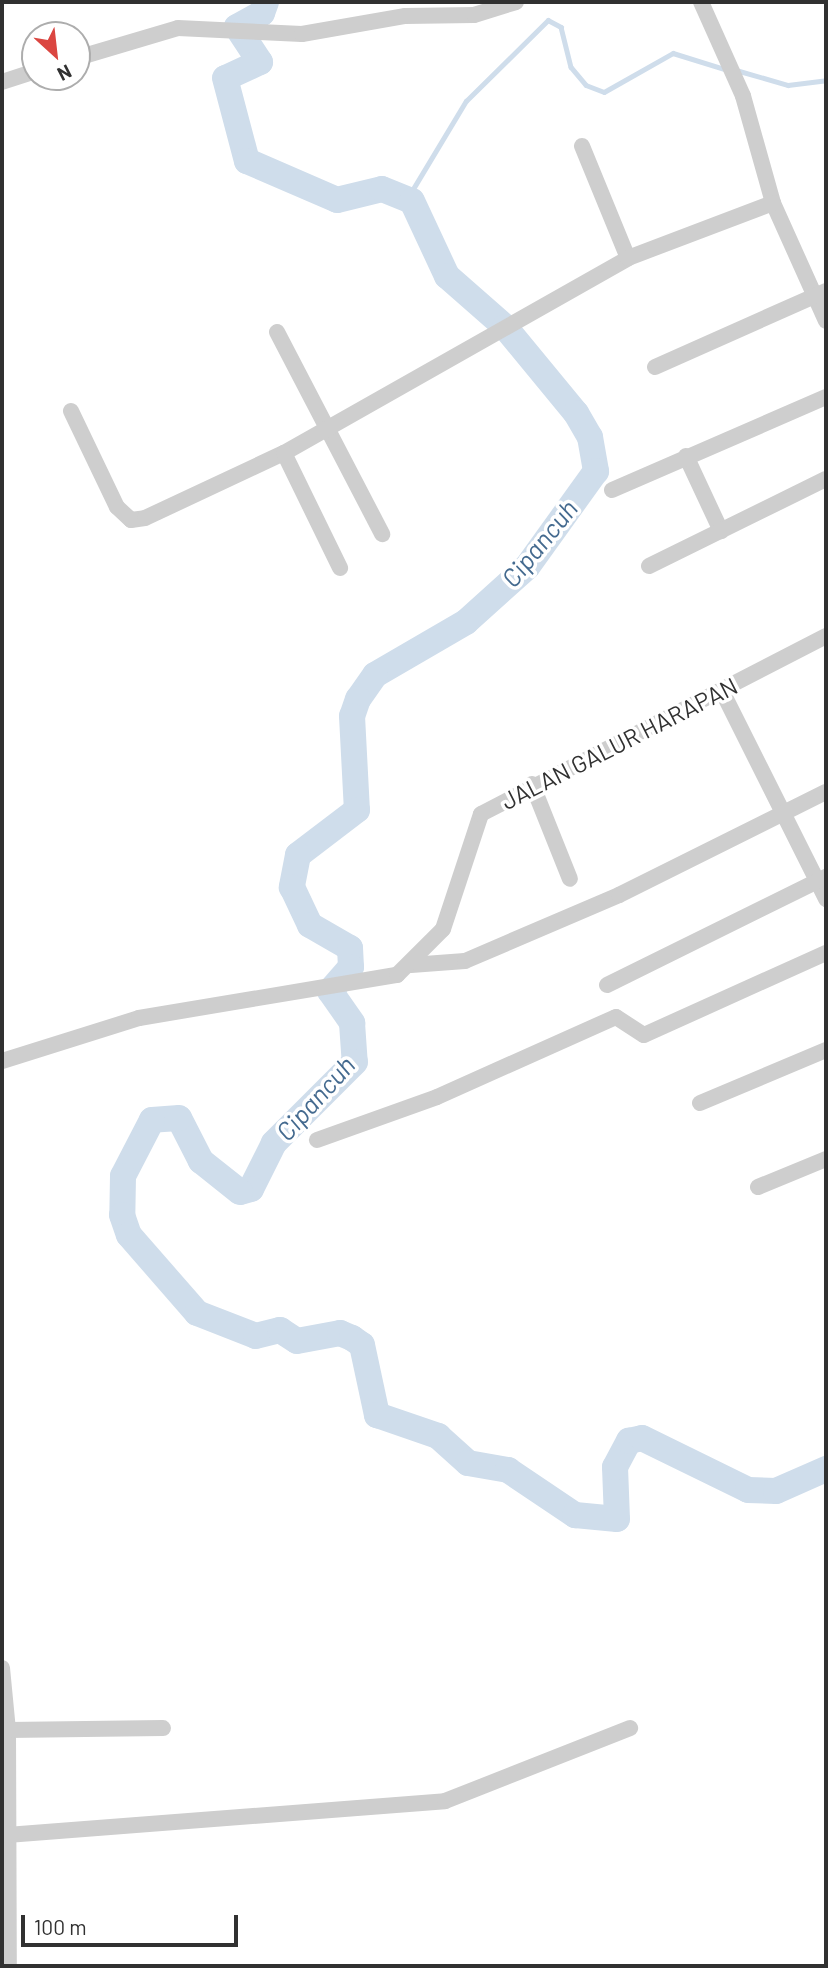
<!DOCTYPE html>
<style>
body{margin:0}
#map{position:relative;width:828px;height:1968px;overflow:hidden;background:#fff;font-family:Barlow,sans-serif}
div>[style]{position:absolute}
[style*='--x']{left:calc(var(--x)*1px);top:calc(var(--y)*1px);width:calc(var(--w)*1px);rotate:calc(var(--a)*1deg)}
.stream>*{height:4.5px;margin:-2.25px;padding:0 2.25px;transform-origin:2.25px;border-radius:2.25px;background:#cfddeb}
.river>*{height:26px;margin:-13px;padding:0 13px;transform-origin:13px;border-radius:13px;background:#cfddeb}
.minor>*{height:16px;margin:-8px;padding:0 8px;transform-origin:8px;border-radius:8px;background:#cecece}
span{translate:-50% -50%;white-space:nowrap;text-align:center;line-height:1.15;-webkit-text-stroke:7px #fff;paint-order:stroke}
.street-label{font-size:24px;color:#313131}
.water-label{font-size:26px;color:#446a8f;font-style:italic}
.frame{position:absolute;inset:0;border:4px solid #313131;pointer-events:none}
.north{position:absolute;left:21px;top:21px;width:70px;height:70px;box-sizing:border-box;background:#fff;border:2px solid #adadad;border-radius:50%;rotate:153deg;font-size:19px;font-weight:700;line-height:28px;text-align:center;color:#313131}
.north::after{content:'';display:block;margin:auto;width:24px;height:32px;background:#db4641;clip-path:polygon(50% 0,100% 100%,50% 72%,0 100%)}
.scale{position:absolute;left:21px;top:1915px;width:217px;height:32px;box-sizing:border-box;border:4px solid #313131;border-top:0;padding-left:9px;font-size:21px;line-height:24px;white-space:nowrap;color:#313131;-webkit-text-stroke:5px #fff;paint-order:stroke}
</style>
<div id="map">
<div class="stream">
<i style="--x:736;--y:70;--w:54;--a:16.1"></i>
<i style="--x:788;--y:85;--w:38;--a:-7"></i>
<i style="--x:407;--y:199;--w:114;--a:-59"></i>
<i style="--x:466;--y:101;--w:115;--a:-44.6"></i>
<i style="--x:548;--y:20;--w:15;--a:28"></i>
<i style="--x:561;--y:27;--w:41;--a:76"></i>
<i style="--x:571;--y:67;--w:23;--a:50"></i>
<i style="--x:586;--y:85;--w:19;--a:21"></i>
<i style="--x:604;--y:92;--w:79;--a:-29.5"></i>
<i style="--x:673;--y:53;--w:58;--a:17.2"></i>
</div>
<div class="river">
<i style="--x:266;--y:2;--w:12;--a:110"></i>
<i style="--x:262;--y:13;--w:29;--a:151"></i>
<i style="--x:237;--y:27;--w:42;--a:56.7"></i>
<i style="--x:260;--y:62;--w:38;--a:155"></i>
<i style="--x:225;--y:78;--w:86;--a:75.2"></i>
<i style="--x:247;--y:161;--w:98;--a:23.4"></i>
<i style="--x:337;--y:200;--w:46;--a:-13.7"></i>
<i style="--x:382;--y:189;--w:32;--a:22"></i>
<i style="--x:412;--y:201;--w:83;--a:65"></i>
<i style="--x:447;--y:276;--w:77;--a:41.3"></i>
<i style="--x:505;--y:327;--w:112;--a:50.5"></i>
<i style="--x:576;--y:413;--w:28;--a:60"></i>
<i style="--x:590;--y:437;--w:35;--a:80"></i>
<i style="--x:596;--y:471;--w:118;--a:125.7"></i>
<i style="--x:527;--y:567;--w:82;--a:138"></i>
<i style="--x:466;--y:622;--w:105;--a:149.8"></i>
<i style="--x:375;--y:675;--w:29;--a:125"></i>
<i style="--x:358;--y:699;--w:18;--a:109"></i>
<i style="--x:352;--y:716;--w:94;--a:87"></i>
<i style="--x:357;--y:810;--w:74;--a:142.7"></i>
<i style="--x:298;--y:855;--w:33;--a:101"></i>
<i style="--x:292;--y:887;--w:42;--a:64.7"></i>
<i style="--x:310;--y:925;--w:46;--a:29.9"></i>
<i style="--x:350;--y:948;--w:19;--a:87"></i>
<i style="--x:351;--y:967;--w:32;--a:131"></i>
<i style="--x:330;--y:991;--w:39;--a:55"></i>
<i style="--x:352;--y:1023;--w:39;--a:86"></i>
<i style="--x:355;--y:1062;--w:115;--a:135"></i>
<i style="--x:274;--y:1143;--w:51;--a:116.6"></i>
<i style="--x:251;--y:1189;--w:11;--a:165"></i>
<i style="--x:240;--y:1192;--w:50;--a:-141.5"></i>
<i style="--x:201;--y:1161;--w:48;--a:-117.1"></i>
<i style="--x:179;--y:1118;--w:27;--a:176"></i>
<i style="--x:152;--y:1120;--w:63;--a:117.4"></i>
<i style="--x:123;--y:1176;--w:39;--a:91"></i>
<i style="--x:122;--y:1215;--w:21;--a:71"></i>
<i style="--x:129;--y:1235;--w:103;--a:48.9"></i>
<i style="--x:197;--y:1313;--w:63;--a:21.3"></i>
<i style="--x:256;--y:1336;--w:25;--a:-14"></i>
<i style="--x:280;--y:1330;--w:20;--a:33"></i>
<i style="--x:297;--y:1341;--w:44;--a:-10.5"></i>
<i style="--x:340;--y:1333;--w:13;--a:23"></i>
<i style="--x:352;--y:1338;--w:12;--a:35"></i>
<i style="--x:362;--y:1345;--w:72;--a:77.9"></i>
<i style="--x:377;--y:1415;--w:65;--a:19"></i>
<i style="--x:438;--y:1436;--w:40;--a:42"></i>
<i style="--x:468;--y:1463;--w:41;--a:9.9"></i>
<i style="--x:508;--y:1470;--w:81;--a:33.9"></i>
<i style="--x:575;--y:1515;--w:42;--a:5.4"></i>
<i style="--x:617;--y:1519;--w:52;--a:-92.2"></i>
<i style="--x:615;--y:1467;--w:30;--a:-62"></i>
<i style="--x:629;--y:1441;--w:13;--a:-13"></i>
<i style="--x:642;--y:1438;--w:118;--a:26.1"></i>
<i style="--x:748;--y:1490;--w:28;--a:2"></i>
<i style="--x:776;--y:1491;--w:55;--a:-23.7"></i>
</div>
<div class="minor">
<i style="--x:701;--y:2;--w:103;--a:65.9"></i>
<i style="--x:743;--y:96;--w:111;--a:74.3"></i>
<i style="--x:773;--y:203;--w:129;--a:65.8"></i>
<i style="--x:77;--y:58;--w:105;--a:-16.5"></i>
<i style="--x:178;--y:28;--w:124;--a:2.8"></i>
<i style="--x:302;--y:34;--w:105;--a:-9.9"></i>
<i style="--x:405;--y:16;--w:69;--a:-0.8"></i>
<i style="--x:474;--y:15;--w:44;--a:-17.2"></i>
<i style="--x:2;--y:82;--w:35;--a:-18"></i>
<i style="--x:582;--y:146;--w:121;--a:67.7"></i>
<i style="--x:277;--y:332;--w:228;--a:62.5"></i>
<i style="--x:655;--y:367;--w:187;--a:-24"></i>
<i style="--x:71;--y:411;--w:106;--a:64.4"></i>
<i style="--x:117;--y:507;--w:19;--a:43"></i>
<i style="--x:131;--y:520;--w:14;--a:-8"></i>
<i style="--x:145;--y:518;--w:153;--a:-25.1"></i>
<i style="--x:284;--y:453;--w:395;--a:-29.5"></i>
<i style="--x:628;--y:258;--w:155;--a:-20.8"></i>
<i style="--x:284;--y:453;--w:128;--a:64"></i>
<i style="--x:686;--y:456;--w:83;--a:65"></i>
<i style="--x:612;--y:490;--w:233;--a:-23.5"></i>
<i style="--x:649;--y:566;--w:197;--a:-26.2"></i>
<i style="--x:722;--y:691;--w:233;--a:63.4"></i>
<i style="--x:532;--y:784;--w:102;--a:68.2"></i>
<i style="--x:411;--y:965;--w:54;--a:-4.2"></i>
<i style="--x:465;--y:961;--w:168;--a:-23.2"></i>
<i style="--x:619;--y:895;--w:231;--a:-26.5"></i>
<i style="--x:607;--y:985;--w:244;--a:-26.3"></i>
<i style="--x:2;--y:1061;--w:144;--a:-17.4"></i>
<i style="--x:139;--y:1018;--w:262;--a:-9.5"></i>
<i style="--x:397;--y:975;--w:65;--a:-45"></i>
<i style="--x:443;--y:929;--w:121;--a:-71.7"></i>
<i style="--x:481;--y:814;--w:388;--a:-27.3"></i>
<i style="--x:700;--y:1103;--w:137;--a:-22.8"></i>
<i style="--x:317;--y:1140;--w:127;--a:-19.7"></i>
<i style="--x:437;--y:1097;--w:196;--a:-24.1"></i>
<i style="--x:616;--y:1017;--w:33;--a:33"></i>
<i style="--x:644;--y:1035;--w:200;--a:-24.3"></i>
<i style="--x:758;--y:1187;--w:74;--a:-22.4"></i>
<i style="--x:2;--y:1668;--w:62;--a:84.5"></i>
<i style="--x:8;--y:1730;--w:236;--a:89.8"></i>
<i style="--x:8;--y:1730;--w:155;--a:-0.7"></i>
<i style="--x:7;--y:1835;--w:439;--a:-4.4"></i>
<i style="--x:445;--y:1801;--w:199;--a:-21.5"></i>
</div>
<div class="street-label">
<span style="left:619px;top:743px;rotate:-27deg">JALAN GALUR HARAPAN</span>
</div>
<div class="water-label">
<span style="left:539px;top:543px;rotate:-51deg">Cipancuh</span>
<span style="left:315px;top:1098px;rotate:-48deg">Cipancuh</span>
</div>
<div class="frame"></div>
<div class="north">N</div>
<div class="scale">100 m</div>
</div>
